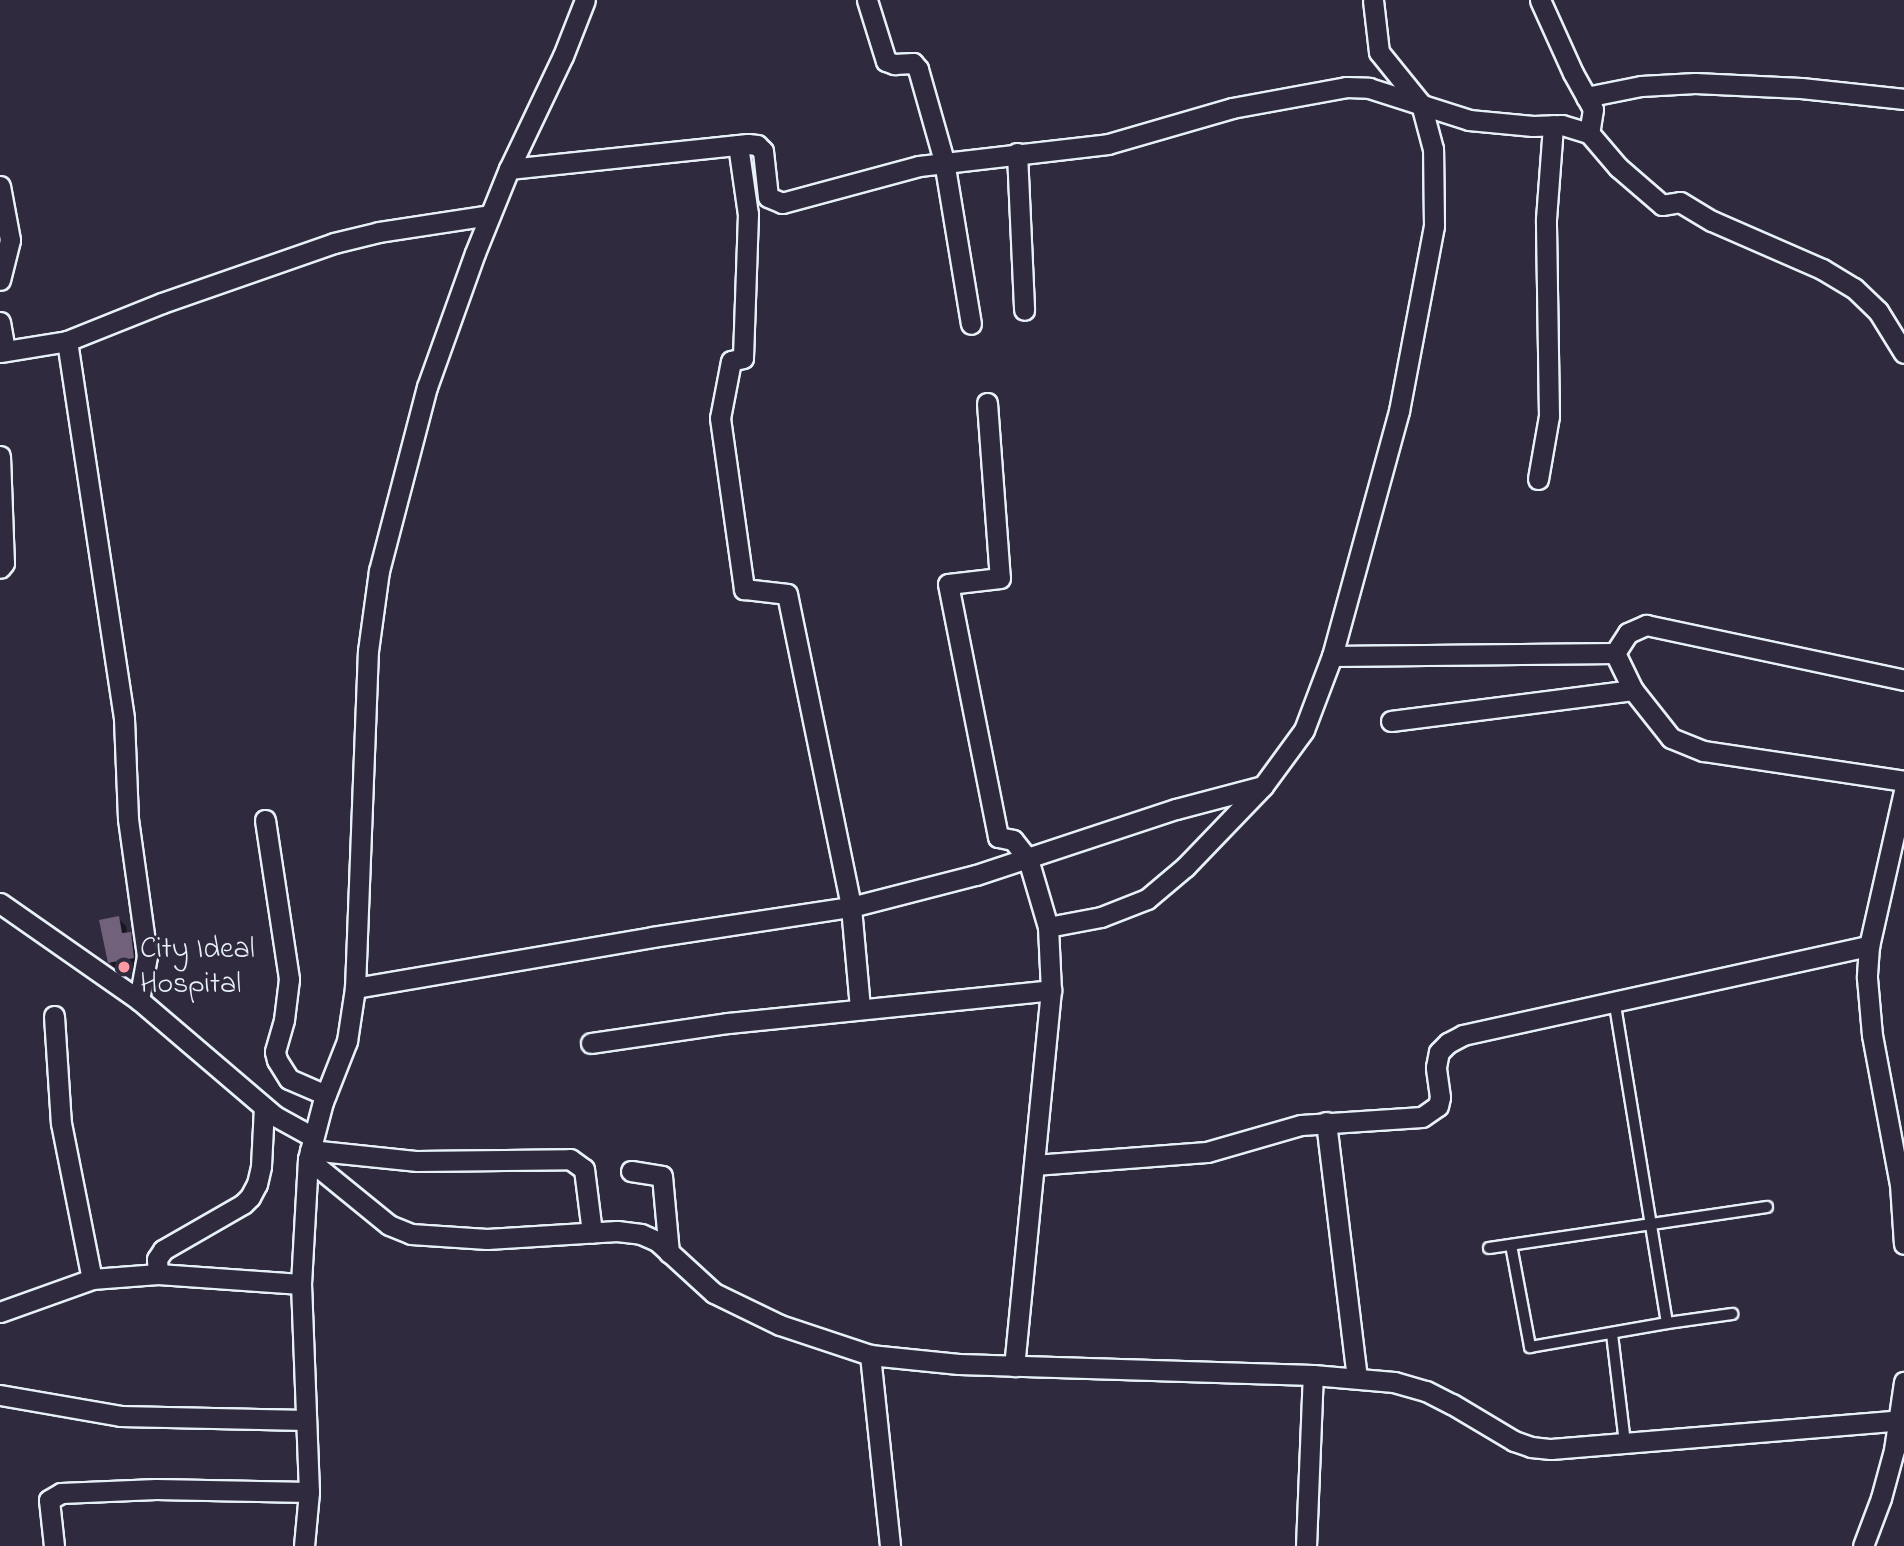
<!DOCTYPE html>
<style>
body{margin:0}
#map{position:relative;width:1904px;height:1546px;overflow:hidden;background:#2f2a3d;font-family:"Indie Flower",sans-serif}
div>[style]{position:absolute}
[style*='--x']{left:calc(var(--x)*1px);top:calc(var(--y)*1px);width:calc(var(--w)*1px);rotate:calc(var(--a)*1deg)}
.shadow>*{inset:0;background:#0007}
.building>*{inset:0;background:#72617b}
.roads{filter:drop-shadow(2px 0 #e8f1f8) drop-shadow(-2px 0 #e8f1f8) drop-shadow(0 2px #e8f1f8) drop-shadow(0 -2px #e8f1f8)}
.lane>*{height:10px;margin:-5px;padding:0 5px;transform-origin:5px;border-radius:5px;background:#2f2a3d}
.street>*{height:19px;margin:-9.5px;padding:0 9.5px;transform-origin:9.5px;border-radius:9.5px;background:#2f2a3d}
.dots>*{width:19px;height:19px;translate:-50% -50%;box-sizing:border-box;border:4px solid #2f2a3d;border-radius:50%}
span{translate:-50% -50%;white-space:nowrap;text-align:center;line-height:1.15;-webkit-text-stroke:5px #2f2a3d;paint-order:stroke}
.poi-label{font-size:30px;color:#e8f1f8}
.left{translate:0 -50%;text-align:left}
</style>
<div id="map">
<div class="shadow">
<i style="clip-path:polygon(118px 918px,126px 926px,127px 934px,139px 941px,141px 966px,117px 970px,109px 962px)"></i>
</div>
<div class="building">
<i style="clip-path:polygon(119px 916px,122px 933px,131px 932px,134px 958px,108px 963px,99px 920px)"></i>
</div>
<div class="roads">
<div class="lane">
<i style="--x:1511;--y:1245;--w:104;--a:79.4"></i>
<i style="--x:1530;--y:1347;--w:139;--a:-9.9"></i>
<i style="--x:1667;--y:1323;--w:326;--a:-99.3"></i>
<i style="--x:1489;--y:1248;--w:281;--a:-8.4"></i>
<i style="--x:1667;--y:1323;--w:66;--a:-7.9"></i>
<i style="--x:1612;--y:1334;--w:110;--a:83.2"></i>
</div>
<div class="street">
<i style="--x:867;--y:0;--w:64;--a:72.7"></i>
<i style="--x:886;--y:61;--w:9;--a:21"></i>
<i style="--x:894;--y:64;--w:19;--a:-3"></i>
<i style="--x:913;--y:63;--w:8;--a:50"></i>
<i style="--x:918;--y:69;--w:96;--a:74.2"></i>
<i style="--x:944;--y:161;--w:165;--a:80.6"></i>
<i style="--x:1540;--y:0;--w:80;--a:65.7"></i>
<i style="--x:1573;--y:73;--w:41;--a:60.9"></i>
<i style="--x:1593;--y:109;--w:24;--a:99"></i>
<i style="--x:1589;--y:133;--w:45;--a:49.5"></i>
<i style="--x:1618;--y:167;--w:58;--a:40.8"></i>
<i style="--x:1662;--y:205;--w:18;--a:-9"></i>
<i style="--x:1680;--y:202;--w:37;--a:31"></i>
<i style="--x:1712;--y:221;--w:120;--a:23.6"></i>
<i style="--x:1822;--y:269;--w:37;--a:31"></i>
<i style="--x:1854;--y:288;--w:33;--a:44"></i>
<i style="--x:1878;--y:311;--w:49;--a:58.2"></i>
<i style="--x:1586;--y:97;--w:56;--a:-11.3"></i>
<i style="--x:1641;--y:86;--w:54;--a:-3.2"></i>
<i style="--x:1695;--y:83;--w:106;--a:2.7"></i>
<i style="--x:1801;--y:88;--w:104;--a:6.1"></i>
<i style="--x:738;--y:145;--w:70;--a:81.8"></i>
<i style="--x:748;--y:214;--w:144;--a:92"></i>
<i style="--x:743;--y:358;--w:12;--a:166"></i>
<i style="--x:731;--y:361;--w:58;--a:100.9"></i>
<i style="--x:720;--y:418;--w:173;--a:82"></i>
<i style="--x:744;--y:589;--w:43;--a:6.6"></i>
<i style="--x:787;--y:594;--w:319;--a:78.4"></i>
<i style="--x:851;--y:907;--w:101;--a:84.9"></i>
<i style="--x:1017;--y:153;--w:157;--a:87.4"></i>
<i style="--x:509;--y:169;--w:240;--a:-6"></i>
<i style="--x:748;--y:144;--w:9;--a:6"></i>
<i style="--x:757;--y:145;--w:8;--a:45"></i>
<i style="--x:763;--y:151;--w:46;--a:83.8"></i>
<i style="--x:768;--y:197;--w:15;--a:23"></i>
<i style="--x:782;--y:203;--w:142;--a:-15.1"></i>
<i style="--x:919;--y:166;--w:190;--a:-6.6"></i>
<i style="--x:1108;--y:144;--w:129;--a:-16.2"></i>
<i style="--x:1232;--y:108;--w:116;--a:-10.4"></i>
<i style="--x:1346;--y:87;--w:23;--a:2"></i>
<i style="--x:1369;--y:88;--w:105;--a:17.7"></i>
<i style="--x:1469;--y:120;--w:64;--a:5.4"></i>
<i style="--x:1533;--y:126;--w:29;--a:-2"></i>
<i style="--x:1562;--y:125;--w:28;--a:17"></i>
<i style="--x:0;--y:186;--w:55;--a:79.5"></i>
<i style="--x:10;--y:240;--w:41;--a:104"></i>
<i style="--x:0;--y:322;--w:29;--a:80"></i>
<i style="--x:67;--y:341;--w:382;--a:81.4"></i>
<i style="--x:124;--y:719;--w:100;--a:87.7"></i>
<i style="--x:128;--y:819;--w:138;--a:82.1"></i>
<i style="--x:147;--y:956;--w:45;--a:100.3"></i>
<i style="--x:0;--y:352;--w:68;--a:-9.3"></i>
<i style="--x:67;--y:341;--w:102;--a:-21.8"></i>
<i style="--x:162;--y:303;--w:182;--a:-19.2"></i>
<i style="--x:334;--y:243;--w:46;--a:-13.7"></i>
<i style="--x:379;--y:232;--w:112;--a:-8.7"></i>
<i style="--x:987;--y:403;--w:175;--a:85.8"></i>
<i style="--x:1000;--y:578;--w:52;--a:173.4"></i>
<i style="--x:948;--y:584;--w:258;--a:78.8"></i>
<i style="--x:998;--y:837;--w:15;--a:11"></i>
<i style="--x:1013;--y:840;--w:24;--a:52"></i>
<i style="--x:1028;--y:859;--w:71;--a:73.6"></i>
<i style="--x:1048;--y:927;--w:63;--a:87.3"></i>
<i style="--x:0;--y:456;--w:107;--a:87.9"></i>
<i style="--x:4;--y:563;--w:6;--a:129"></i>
<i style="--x:1538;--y:479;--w:64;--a:-80.1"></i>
<i style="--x:1549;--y:416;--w:197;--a:-90.9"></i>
<i style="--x:1546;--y:219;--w:94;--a:-85.7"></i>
<i style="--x:1615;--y:653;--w:41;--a:64.1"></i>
<i style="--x:1633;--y:690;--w:61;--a:51.6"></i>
<i style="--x:1671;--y:738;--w:35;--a:22"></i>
<i style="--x:1704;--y:751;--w:202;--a:8.5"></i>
<i style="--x:1615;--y:653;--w:24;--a:-57"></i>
<i style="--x:1628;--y:633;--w:20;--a:-24"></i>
<i style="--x:1646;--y:625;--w:264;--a:12"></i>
<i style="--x:1332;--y:656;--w:283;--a:-0.6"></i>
<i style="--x:1391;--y:721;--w:244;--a:-7.3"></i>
<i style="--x:1904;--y:791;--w:159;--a:102.7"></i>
<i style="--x:1869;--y:946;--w:32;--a:94"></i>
<i style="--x:1867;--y:978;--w:57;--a:85"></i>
<i style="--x:1872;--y:1035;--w:152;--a:79.4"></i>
<i style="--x:1900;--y:1184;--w:60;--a:86.2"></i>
<i style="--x:265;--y:820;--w:161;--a:81.4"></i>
<i style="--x:289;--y:979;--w:41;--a:97"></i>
<i style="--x:284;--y:1020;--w:33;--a:106"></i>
<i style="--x:275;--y:1052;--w:8;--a:76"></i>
<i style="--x:277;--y:1060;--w:22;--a:58"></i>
<i style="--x:289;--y:1079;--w:40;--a:23.4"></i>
<i style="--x:0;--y:903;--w:169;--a:34.9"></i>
<i style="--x:139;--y:1000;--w:179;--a:40.5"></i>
<i style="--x:275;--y:1116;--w:43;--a:28.9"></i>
<i style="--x:1048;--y:927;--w:54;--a:-10.7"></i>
<i style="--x:1101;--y:917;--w:49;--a:-21.4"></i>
<i style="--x:1147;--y:899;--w:50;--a:-40.1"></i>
<i style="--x:1185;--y:867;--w:111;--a:-46.1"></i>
<i style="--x:355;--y:988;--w:301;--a:-9.7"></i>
<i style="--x:652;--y:937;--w:201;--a:-8.6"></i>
<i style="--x:851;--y:907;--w:129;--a:-14.4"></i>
<i style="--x:976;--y:875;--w:211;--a:-18.3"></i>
<i style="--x:1176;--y:809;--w:90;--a:-14.8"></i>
<i style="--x:1263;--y:786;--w:69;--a:-53.8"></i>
<i style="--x:1304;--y:730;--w:79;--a:-69.3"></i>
<i style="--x:1332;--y:656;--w:254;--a:-74.7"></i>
<i style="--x:1399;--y:411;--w:188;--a:-79.3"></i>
<i style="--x:1434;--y:226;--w:77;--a:-90.7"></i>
<i style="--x:1433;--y:149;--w:47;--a:-104.9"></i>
<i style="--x:1421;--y:104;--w:67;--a:-128.9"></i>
<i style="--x:1379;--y:52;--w:52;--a:-96.6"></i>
<i style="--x:54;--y:1016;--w:107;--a:86.3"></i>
<i style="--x:61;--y:1123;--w:159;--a:78.8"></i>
<i style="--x:591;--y:1043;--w:138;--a:-8.3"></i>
<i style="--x:728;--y:1023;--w:325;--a:-5.8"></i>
<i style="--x:1051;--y:990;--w:378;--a:95.6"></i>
<i style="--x:1326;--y:1122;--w:257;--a:83.1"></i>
<i style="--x:310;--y:1150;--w:108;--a:5.9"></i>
<i style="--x:417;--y:1161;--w:153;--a:-0.7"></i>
<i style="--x:570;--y:1159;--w:17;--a:36"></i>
<i style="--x:584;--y:1169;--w:64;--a:82.8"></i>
<i style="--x:308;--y:1159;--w:104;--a:39.2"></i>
<i style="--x:389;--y:1225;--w:24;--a:22"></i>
<i style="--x:411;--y:1234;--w:76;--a:3.8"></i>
<i style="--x:487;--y:1239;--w:130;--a:-3.5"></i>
<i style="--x:617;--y:1231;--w:24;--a:7"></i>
<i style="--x:641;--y:1234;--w:17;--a:24"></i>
<i style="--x:657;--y:1241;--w:77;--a:42.4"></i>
<i style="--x:714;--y:1293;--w:73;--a:25.9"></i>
<i style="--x:780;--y:1325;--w:95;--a:18.4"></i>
<i style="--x:870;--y:1355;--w:89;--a:5.8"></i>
<i style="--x:959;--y:1364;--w:354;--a:1.8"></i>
<i style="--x:1313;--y:1375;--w:81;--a:4.9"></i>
<i style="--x:1394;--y:1382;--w:33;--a:16"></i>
<i style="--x:1426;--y:1391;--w:29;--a:27"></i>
<i style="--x:1452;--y:1404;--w:72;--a:30.8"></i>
<i style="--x:1514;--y:1441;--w:18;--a:19"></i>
<i style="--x:1531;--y:1447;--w:20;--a:6"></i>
<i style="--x:1551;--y:1449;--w:354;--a:-4.7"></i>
<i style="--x:1034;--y:1165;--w:173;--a:-4.3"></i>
<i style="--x:1207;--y:1152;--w:98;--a:-16"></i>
<i style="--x:1301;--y:1125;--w:121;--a:-3.8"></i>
<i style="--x:1422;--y:1117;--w:19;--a:-35"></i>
<i style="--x:1438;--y:1106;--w:9;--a:-77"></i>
<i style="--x:1440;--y:1097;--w:30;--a:-98"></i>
<i style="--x:1436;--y:1067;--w:15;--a:-79"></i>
<i style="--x:1439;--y:1052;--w:13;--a:-45"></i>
<i style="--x:1448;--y:1043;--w:17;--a:-28"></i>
<i style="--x:1463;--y:1035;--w:416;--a:-12.4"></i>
<i style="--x:631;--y:1171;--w:31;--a:9"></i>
<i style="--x:662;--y:1176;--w:77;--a:84.8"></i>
<i style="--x:158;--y:1274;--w:15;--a:-94"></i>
<i style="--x:157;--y:1259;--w:11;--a:-56"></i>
<i style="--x:163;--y:1250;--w:92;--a:-29.9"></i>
<i style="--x:243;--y:1204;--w:10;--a:-45"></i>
<i style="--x:250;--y:1197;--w:15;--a:-62"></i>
<i style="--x:257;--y:1184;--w:18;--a:-77"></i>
<i style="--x:261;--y:1166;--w:59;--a:-87.1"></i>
<i style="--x:0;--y:1312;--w:98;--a:-19.7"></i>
<i style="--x:92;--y:1279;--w:66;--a:-4.3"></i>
<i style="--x:158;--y:1274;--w:143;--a:4"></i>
<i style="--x:870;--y:1355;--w:192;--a:84"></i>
<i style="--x:0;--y:1395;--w:122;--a:9.9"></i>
<i style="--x:120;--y:1416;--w:186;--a:1.2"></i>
<i style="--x:54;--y:1546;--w:46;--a:-96.2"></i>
<i style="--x:49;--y:1500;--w:14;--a:-30"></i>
<i style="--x:61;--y:1493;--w:95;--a:-2.4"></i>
<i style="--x:156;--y:1489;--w:153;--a:1.1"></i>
<i style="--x:304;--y:1546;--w:54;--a:-84.7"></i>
<i style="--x:309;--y:1492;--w:208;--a:-92.2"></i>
<i style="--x:301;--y:1284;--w:125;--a:-86.8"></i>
<i style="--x:308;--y:1159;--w:59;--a:-75.3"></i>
<i style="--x:323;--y:1102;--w:66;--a:-68.5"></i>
<i style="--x:347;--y:1041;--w:54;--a:-81.4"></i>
<i style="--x:355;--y:988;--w:337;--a:-87.8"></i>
<i style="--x:368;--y:651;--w:81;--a:-82.2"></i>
<i style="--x:379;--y:571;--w:190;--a:-75.4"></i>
<i style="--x:427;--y:387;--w:142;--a:-70.3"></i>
<i style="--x:475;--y:253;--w:91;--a:-68"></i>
<i style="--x:509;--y:169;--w:125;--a:-64.5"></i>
<i style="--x:563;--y:56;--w:60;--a:-68.6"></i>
<i style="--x:1306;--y:1546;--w:171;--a:-87.7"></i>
<i style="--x:1863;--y:1546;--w:51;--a:-69.4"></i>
<i style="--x:1881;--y:1498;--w:50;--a:-74.8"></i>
<i style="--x:1894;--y:1450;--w:69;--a:-81.6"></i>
</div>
</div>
<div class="dots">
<i style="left:124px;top:967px;background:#ff9aa2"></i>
</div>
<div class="poi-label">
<span class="left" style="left:140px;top:967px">City Ideal<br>Hospital</span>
</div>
</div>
